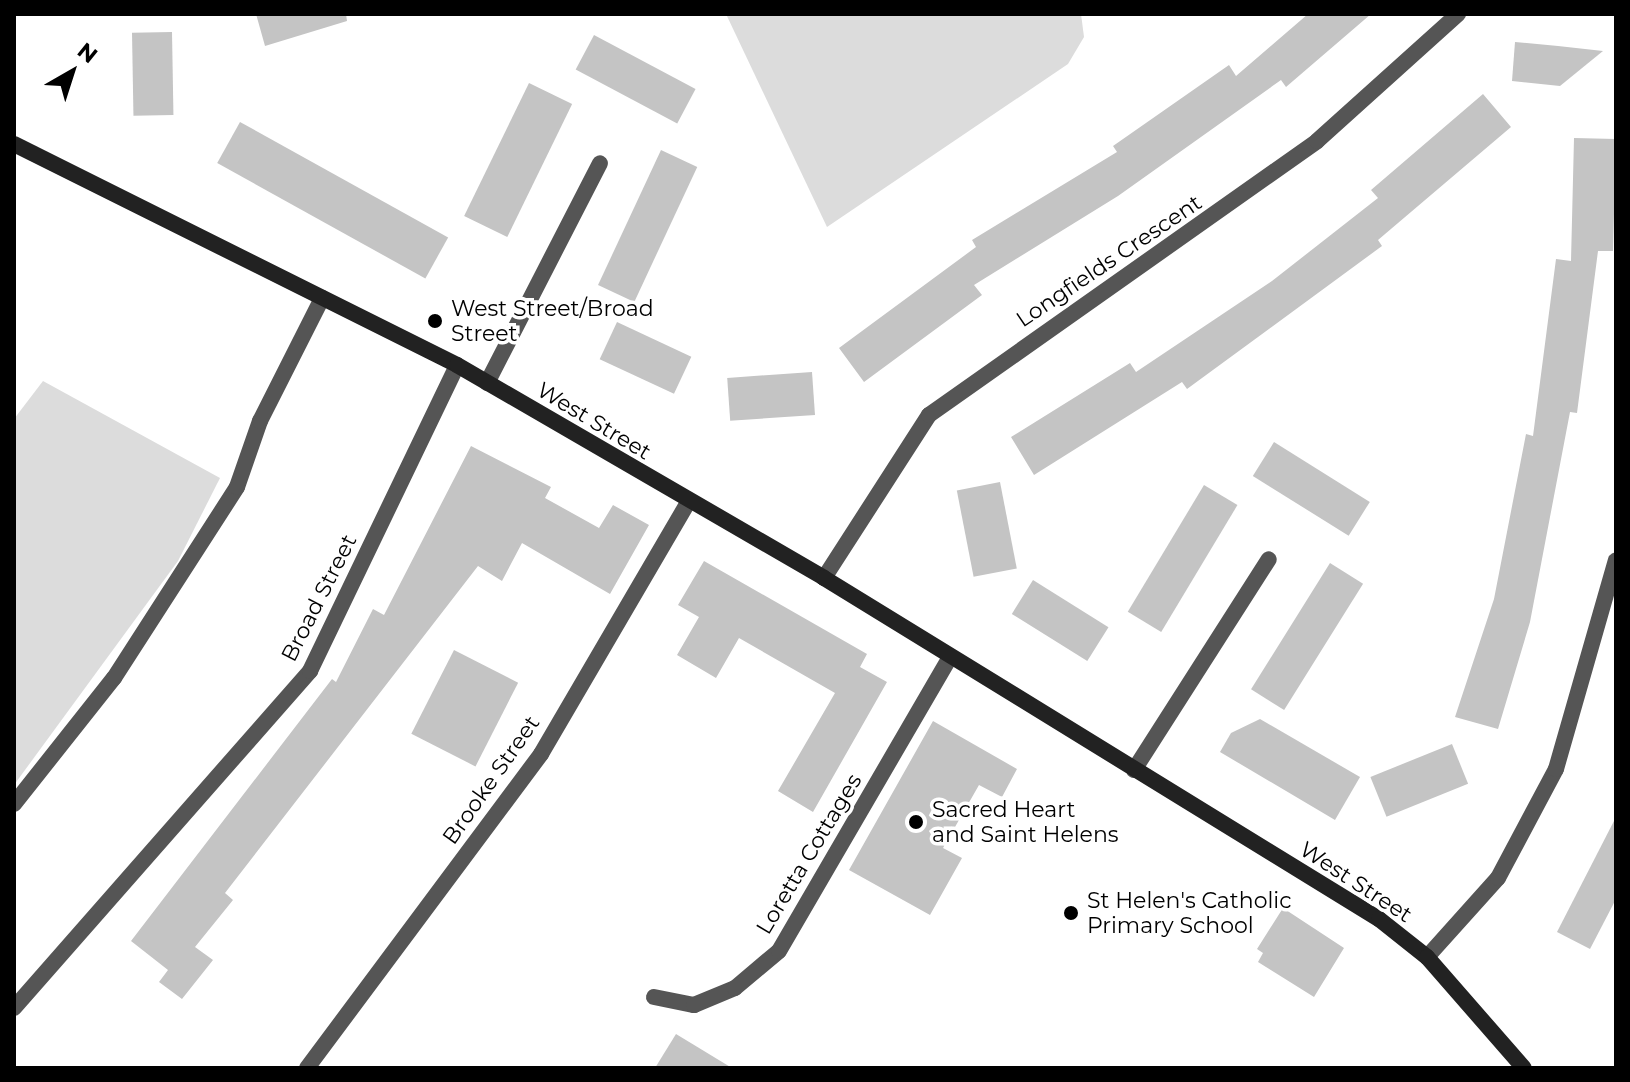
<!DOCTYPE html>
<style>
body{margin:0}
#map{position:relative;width:1630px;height:1082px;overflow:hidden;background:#fff;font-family:Montserrat,sans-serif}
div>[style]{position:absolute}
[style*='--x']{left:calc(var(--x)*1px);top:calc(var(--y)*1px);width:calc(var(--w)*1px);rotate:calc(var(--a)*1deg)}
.green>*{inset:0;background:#dcdcdc}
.building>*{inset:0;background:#c4c4c4;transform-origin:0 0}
.service>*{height:16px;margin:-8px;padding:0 8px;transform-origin:8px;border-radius:8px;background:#555}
.minor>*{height:16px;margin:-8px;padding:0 8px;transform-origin:8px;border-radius:8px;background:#555}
.secondary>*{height:16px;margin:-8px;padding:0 8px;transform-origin:8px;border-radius:8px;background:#222}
.dots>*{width:22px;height:22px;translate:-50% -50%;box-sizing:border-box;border:4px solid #fff;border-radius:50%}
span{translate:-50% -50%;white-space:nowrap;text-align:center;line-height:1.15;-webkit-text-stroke:7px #fff;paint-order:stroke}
.street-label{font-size:22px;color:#000}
.poi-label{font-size:22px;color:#000}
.left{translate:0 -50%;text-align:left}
.frame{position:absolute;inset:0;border:16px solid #000;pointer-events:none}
.north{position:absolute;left:32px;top:32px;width:80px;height:80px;-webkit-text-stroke:6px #fff;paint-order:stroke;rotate:39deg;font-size:22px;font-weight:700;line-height:32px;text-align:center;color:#000}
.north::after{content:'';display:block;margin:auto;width:28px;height:36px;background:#000;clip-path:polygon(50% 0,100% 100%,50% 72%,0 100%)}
</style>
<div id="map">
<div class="green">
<i style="clip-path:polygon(726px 14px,1081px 14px,1084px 37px,1068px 64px,827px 227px)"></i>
<i style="clip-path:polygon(43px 381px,220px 478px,178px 561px,14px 785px,14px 419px)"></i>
</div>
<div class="building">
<i style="clip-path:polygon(256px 14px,346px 14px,347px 21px,265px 46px)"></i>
<i style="clip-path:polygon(1308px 14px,1371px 14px,1286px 87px,1281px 80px,1118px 196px,974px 285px,982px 295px,864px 382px,839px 348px,976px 247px,972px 240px,1117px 152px,1113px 146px,1229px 65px,1236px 76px)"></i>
<i style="left:172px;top:32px;width:83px;height:40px;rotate:89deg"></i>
<i style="left:594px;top:35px;width:115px;height:39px;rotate:28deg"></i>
<i style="clip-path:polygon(1515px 42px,1558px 46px,1603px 51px,1560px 86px,1512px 81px)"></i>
<i style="left:529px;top:83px;width:48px;height:148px;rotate:26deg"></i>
<i style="clip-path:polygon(1483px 94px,1511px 127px,1378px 240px,1382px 246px,1187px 389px,1182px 382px,1034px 475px,1011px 437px,1130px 363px,1136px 372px,1272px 281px,1378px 198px,1371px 190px)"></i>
<i style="left:240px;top:122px;width:238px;height:47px;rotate:29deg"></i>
<i style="clip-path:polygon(1574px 138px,1616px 139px,1613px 251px,1598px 251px,1577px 413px,1570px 412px,1530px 622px,1498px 729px,1455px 717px,1494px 599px,1526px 434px,1533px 436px,1556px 259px,1571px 261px)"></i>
<i style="left:661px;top:150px;width:40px;height:149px;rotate:25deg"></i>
<i style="left:617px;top:322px;width:82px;height:41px;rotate:25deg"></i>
<i style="left:812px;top:372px;width:43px;height:85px;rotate:86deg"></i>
<i style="left:1274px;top:442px;width:113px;height:40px;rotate:32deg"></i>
<i style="clip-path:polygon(471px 446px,551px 487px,545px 498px,599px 528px,613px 505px,649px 525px,610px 594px,522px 543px,502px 581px,478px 566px,225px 893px,233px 900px,195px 947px,213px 960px,182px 999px,159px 982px,168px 970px,131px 941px,332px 679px,336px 682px,373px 609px,384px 615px)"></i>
<i style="left:1000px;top:482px;width:88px;height:44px;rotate:79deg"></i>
<i style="left:1204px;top:485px;width:39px;height:148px;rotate:31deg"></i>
<i style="clip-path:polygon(704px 561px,867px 654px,860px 667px,887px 682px,813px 812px,778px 791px,835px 693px,739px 638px,716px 678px,677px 655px,699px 617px,678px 605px)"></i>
<i style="left:1330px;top:563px;width:39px;height:149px;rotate:32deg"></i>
<i style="left:1033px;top:580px;width:89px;height:40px;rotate:32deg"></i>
<i style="left:454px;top:650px;width:72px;height:94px;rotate:27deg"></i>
<i style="clip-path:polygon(1260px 719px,1360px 777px,1335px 820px,1220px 752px,1231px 733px)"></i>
<i style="clip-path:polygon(933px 721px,1017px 769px,1002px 797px,979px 785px,943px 848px,962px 858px,930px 915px,849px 870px)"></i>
<i style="left:1452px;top:744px;width:43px;height:88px;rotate:68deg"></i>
<i style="clip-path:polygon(1616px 817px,1616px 899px,1590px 949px,1557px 932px)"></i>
<i style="clip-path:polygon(1283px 908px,1344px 948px,1314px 997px,1258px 962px,1263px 953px,1257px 949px)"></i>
<i style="clip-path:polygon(676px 1034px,732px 1068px,655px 1068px)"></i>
</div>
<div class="service">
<i style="--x:14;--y:804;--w:161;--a:-51.6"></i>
<i style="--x:114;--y:678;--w:227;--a:-57.2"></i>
<i style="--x:237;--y:487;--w:70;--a:-70.8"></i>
<i style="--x:260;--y:421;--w:138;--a:-63.2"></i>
</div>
<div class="minor">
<i style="--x:487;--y:383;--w:247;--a:-62.8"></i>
<i style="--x:824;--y:578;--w:194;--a:-57.2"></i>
<i style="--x:929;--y:415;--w:475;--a:-35.2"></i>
<i style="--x:1317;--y:141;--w:190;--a:-42"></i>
<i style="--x:1134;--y:770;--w:250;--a:-57.4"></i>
<i style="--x:1427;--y:957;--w:106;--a:-48.1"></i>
<i style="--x:1498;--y:878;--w:123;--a:-62"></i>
<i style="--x:1556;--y:769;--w:217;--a:-74"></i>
<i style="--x:654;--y:997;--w:41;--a:11.3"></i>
<i style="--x:694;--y:1005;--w:44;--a:-22.5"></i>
<i style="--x:735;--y:988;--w:57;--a:-40.1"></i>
<i style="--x:779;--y:951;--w:340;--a:-59.8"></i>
<i style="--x:14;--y:1008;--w:449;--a:-48.7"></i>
<i style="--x:310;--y:671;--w:339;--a:-64.3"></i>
<i style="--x:307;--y:1068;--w:392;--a:-53.3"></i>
<i style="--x:541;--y:754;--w:292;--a:-59.7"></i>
</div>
<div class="secondary">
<i style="--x:14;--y:144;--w:495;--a:26.5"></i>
<i style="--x:457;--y:365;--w:424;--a:30.1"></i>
<i style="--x:824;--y:578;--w:651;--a:31.57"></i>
<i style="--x:1379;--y:919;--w:61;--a:38.4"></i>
<i style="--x:1427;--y:957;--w:147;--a:48.9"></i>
</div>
<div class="dots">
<i style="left:435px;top:321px;background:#000"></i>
<i style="left:916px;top:822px;background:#000"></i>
<i style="left:1071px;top:913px;background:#000"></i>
</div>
<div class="street-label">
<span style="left:1109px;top:261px;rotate:-34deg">Longfields Crescent</span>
<span style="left:594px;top:421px;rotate:31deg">West Street</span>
<span style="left:319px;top:598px;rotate:-63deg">Broad Street</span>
<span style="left:491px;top:780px;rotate:-55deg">Brooke Street</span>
<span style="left:809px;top:854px;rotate:-59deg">Loretta Cottages</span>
<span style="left:1356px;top:882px;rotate:33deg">West Street</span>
</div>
<div class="poi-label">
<span class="left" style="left:451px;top:321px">West Street/Broad<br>Street</span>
<span class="left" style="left:932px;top:822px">Sacred Heart<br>and Saint Helens</span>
<span class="left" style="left:1087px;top:913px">St Helen's Catholic<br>Primary School</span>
</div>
<div class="frame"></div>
<div class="north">N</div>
</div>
